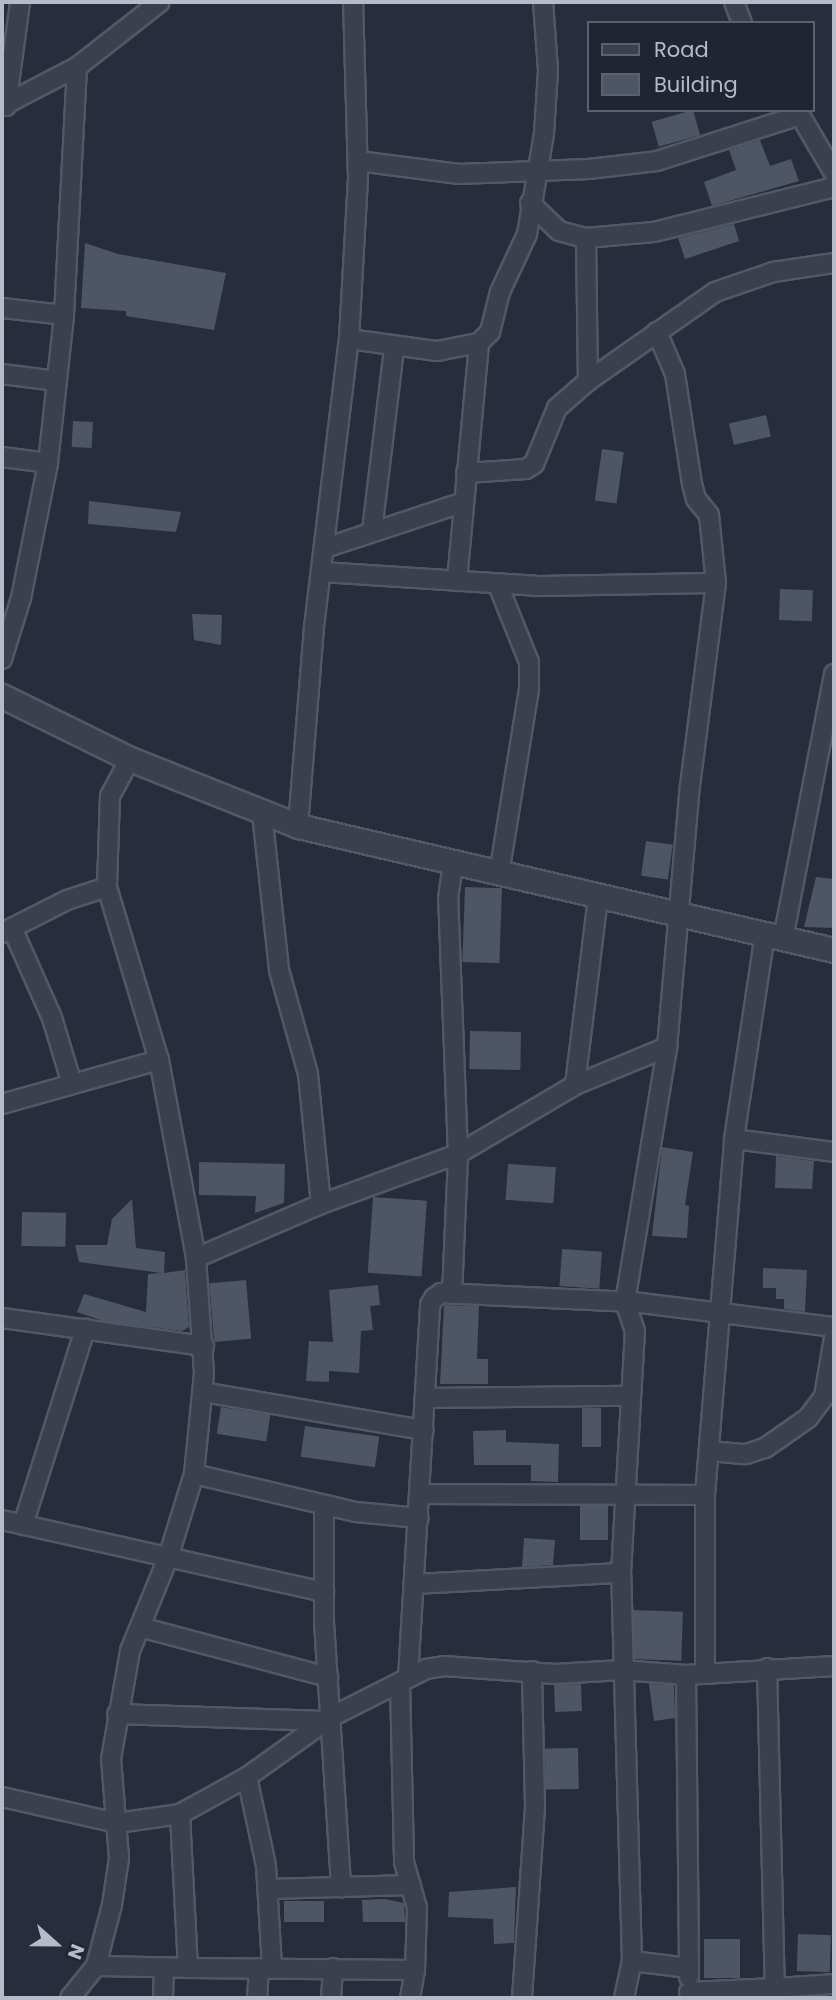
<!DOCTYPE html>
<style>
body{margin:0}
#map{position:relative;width:836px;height:2000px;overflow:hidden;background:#272d3c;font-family:Poppins,sans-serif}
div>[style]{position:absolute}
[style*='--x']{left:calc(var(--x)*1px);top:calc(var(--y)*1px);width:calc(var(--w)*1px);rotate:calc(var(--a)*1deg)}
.building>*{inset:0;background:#4e5565;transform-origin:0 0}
.roads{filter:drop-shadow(2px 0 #535864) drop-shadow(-2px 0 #535864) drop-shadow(0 2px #535864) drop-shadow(0 -2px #535864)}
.minor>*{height:18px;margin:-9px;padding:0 9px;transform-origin:9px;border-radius:9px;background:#3b404d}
.tertiary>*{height:23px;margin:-11.5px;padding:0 11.5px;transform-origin:11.5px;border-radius:11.5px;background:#3b404d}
span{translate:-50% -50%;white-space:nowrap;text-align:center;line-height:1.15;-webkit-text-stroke:6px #202532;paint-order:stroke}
.frame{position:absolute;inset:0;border:4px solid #b7bbc7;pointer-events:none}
.legend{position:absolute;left:587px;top:21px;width:228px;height:91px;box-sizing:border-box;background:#202532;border:2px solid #5c616e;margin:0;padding:9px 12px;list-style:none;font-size:21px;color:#b7bbc7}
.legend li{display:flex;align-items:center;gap:14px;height:35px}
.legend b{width:35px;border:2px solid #5c616e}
.north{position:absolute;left:21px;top:1909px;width:70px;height:70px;-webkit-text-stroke:5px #202532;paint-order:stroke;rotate:111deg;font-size:19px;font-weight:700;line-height:28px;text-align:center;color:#b7bbc7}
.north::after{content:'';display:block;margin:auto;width:24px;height:32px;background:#b7bbc7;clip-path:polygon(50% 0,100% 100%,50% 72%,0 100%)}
</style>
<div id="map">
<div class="building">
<i style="left:693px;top:110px;width:26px;height:43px;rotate:74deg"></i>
<i style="clip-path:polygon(760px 140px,770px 166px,791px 159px,799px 181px,712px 206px,704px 182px,736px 170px,729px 150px)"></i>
<i style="clip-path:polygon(734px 224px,739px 241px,685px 259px,678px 238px)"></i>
<i style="clip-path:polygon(85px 243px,118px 254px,226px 273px,214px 330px,126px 316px,126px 311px,81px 308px)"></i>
<i style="left:766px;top:415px;width:22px;height:38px;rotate:77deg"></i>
<i style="left:73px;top:421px;width:20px;height:26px;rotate:3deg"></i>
<i style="left:602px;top:449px;width:22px;height:52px;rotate:8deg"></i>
<i style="clip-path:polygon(89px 501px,181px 512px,176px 532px,88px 524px)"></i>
<i style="left:780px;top:589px;width:33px;height:31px;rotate:2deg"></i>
<i style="clip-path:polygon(192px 614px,222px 615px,221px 645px,194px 640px)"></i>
<i style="left:646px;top:841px;width:27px;height:35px;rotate:8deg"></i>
<i style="clip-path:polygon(816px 877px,834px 879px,834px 928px,804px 927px)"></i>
<i style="left:465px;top:887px;width:37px;height:75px;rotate:2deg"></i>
<i style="left:470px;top:1031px;width:51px;height:38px;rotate:1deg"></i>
<i style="clip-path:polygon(662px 1147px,693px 1152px,685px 1205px,689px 1206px,687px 1238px,652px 1236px)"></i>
<i style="clip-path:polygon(776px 1156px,814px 1161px,812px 1189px,775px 1188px)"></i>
<i style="clip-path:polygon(199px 1162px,285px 1164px,284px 1203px,255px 1213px,256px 1196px,199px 1195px)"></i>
<i style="left:508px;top:1164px;width:48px;height:36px;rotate:4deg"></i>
<i style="left:373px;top:1197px;width:54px;height:76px;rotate:4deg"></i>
<i style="clip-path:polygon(132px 1199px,136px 1248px,165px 1252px,164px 1273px,185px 1270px,189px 1327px,182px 1331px,103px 1321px,77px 1312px,84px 1294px,146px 1312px,148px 1274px,161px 1273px,79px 1262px,75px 1245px,107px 1245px,112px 1219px)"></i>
<i style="left:22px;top:1212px;width:44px;height:34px;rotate:1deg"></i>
<i style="left:562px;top:1249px;width:40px;height:37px;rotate:4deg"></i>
<i style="clip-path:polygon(763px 1268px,807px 1270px,805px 1312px,784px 1309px,784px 1299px,776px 1299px,776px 1288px,763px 1288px)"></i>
<i style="left:246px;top:1280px;width:59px;height:37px;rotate:85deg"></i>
<i style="clip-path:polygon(378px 1285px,380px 1305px,370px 1306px,373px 1330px,361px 1331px,359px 1373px,329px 1371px,329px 1382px,306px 1381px,309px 1341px,333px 1342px,329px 1290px)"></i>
<i style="clip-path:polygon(444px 1305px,479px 1306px,477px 1359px,488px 1359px,488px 1384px,440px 1384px)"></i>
<i style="left:221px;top:1407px;width:50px;height:27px;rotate:9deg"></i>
<i style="left:582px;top:1408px;width:19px;height:39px"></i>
<i style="left:305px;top:1426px;width:75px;height:31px;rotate:8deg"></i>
<i style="clip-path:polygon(506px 1430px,506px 1442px,559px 1444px,558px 1482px,531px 1481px,531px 1465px,474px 1465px,473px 1431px)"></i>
<i style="left:580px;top:1506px;width:28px;height:34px"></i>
<i style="clip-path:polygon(524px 1538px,555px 1540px,553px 1565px,522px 1567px)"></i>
<i style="left:633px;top:1610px;width:50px;height:49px;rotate:2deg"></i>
<i style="left:581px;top:1684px;width:27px;height:27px;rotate:88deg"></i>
<i style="clip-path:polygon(649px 1684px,674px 1685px,675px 1718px,654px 1721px)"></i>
<i style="left:578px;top:1748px;width:41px;height:33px;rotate:89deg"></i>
<i style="clip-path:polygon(516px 1887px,514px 1943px,494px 1944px,493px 1919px,448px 1917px,449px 1892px)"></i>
<i style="clip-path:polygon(385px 1899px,404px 1903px,405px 1922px,363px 1922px,362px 1900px)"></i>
<i style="left:284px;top:1901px;width:40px;height:21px"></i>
<i style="left:798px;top:1934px;width:33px;height:37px;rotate:2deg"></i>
<i style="left:740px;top:1939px;width:39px;height:36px;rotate:90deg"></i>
</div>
<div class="roads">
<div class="minor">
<i style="--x:734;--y:2;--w:22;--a:69"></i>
<i style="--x:2;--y:106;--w:85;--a:-27.5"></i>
<i style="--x:77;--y:67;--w:105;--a:-38.1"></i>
<i style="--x:6;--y:106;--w:105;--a:-82.3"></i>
<i style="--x:797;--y:110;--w:73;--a:59.6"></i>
<i style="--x:358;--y:161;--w:102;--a:7.3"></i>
<i style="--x:459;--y:174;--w:130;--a:-2.2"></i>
<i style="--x:589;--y:169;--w:68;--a:-6.7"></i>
<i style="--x:657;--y:161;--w:150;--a:-17.8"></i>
<i style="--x:530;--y:203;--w:40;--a:44"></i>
<i style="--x:559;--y:231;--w:28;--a:15"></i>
<i style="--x:586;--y:238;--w:68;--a:-5"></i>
<i style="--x:654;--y:232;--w:186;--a:-14"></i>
<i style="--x:586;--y:238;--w:143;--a:89.2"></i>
<i style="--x:2;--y:308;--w:62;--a:6.4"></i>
<i style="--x:349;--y:339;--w:89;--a:7.8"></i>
<i style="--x:437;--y:351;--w:43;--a:-10.8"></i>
<i style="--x:479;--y:343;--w:16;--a:-45"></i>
<i style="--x:490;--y:332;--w:41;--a:-76"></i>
<i style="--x:500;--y:292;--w:64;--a:-65"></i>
<i style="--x:527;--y:234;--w:101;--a:-80.4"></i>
<i style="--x:544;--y:134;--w:64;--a:-86.4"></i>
<i style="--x:548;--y:70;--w:68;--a:-94.2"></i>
<i style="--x:2;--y:374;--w:55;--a:7.3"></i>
<i style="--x:2;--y:457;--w:46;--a:7.4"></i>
<i style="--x:466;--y:473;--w:60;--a:-3.8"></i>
<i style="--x:526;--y:469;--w:9;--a:-32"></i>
<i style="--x:534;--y:464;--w:61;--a:-67.7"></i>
<i style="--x:557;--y:408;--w:41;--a:-41.1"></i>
<i style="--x:588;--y:381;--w:155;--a:-35"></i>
<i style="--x:715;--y:292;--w:61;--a:-19"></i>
<i style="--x:773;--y:272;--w:62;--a:-8.4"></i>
<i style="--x:372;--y:531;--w:184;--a:-83.1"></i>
<i style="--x:325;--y:548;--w:143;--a:-18.3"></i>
<i style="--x:322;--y:572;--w:214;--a:3.7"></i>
<i style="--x:536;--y:586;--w:180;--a:-1"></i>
<i style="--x:457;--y:581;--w:239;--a:-84.7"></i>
<i style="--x:498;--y:585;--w:83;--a:68.1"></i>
<i style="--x:529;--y:662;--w:27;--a:90"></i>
<i style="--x:529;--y:689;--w:188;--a:99.2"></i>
<i style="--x:2;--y:659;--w:64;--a:-72.7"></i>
<i style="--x:21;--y:598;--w:138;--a:-78.7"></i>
<i style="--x:48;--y:463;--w:149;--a:-83.8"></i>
<i style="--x:64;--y:315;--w:248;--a:-87"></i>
<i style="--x:130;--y:759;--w:42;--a:118.4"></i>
<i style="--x:110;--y:796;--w:91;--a:91.9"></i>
<i style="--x:107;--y:887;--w:181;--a:73.3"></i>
<i style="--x:159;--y:1060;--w:201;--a:79.4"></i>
<i style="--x:196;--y:1258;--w:136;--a:-23.4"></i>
<i style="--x:321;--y:1204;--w:146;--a:-20.1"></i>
<i style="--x:458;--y:1154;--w:136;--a:-30.5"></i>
<i style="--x:575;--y:1085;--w:100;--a:-22.4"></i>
<i style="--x:262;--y:813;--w:158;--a:83.8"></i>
<i style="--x:279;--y:970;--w:108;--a:74.4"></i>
<i style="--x:308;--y:1074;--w:131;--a:84.3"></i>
<i style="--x:298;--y:826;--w:200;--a:-85.4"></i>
<i style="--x:314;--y:627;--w:290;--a:-83.1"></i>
<i style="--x:349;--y:339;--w:161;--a:-86.8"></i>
<i style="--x:358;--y:178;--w:176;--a:-91.6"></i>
<i style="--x:12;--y:928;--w:98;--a:66"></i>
<i style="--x:52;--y:1018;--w:66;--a:73.2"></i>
<i style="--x:2;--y:933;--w:73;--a:-26.9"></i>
<i style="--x:67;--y:900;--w:42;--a:-18"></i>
<i style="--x:783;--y:939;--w:270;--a:-79.1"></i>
<i style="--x:575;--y:1085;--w:189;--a:-83"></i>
<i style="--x:2;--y:1104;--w:163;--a:-15.7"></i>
<i style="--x:734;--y:1139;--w:101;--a:7.4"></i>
<i style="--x:452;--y:1294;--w:140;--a:-87.5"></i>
<i style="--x:458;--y:1154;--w:255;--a:-92.2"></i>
<i style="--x:448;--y:899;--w:35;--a:-82"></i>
<i style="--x:2;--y:1318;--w:204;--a:7.9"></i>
<i style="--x:203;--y:1392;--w:224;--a:9.8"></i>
<i style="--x:425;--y:1398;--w:204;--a:-0.6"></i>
<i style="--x:709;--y:1451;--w:37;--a:5"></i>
<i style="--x:746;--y:1454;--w:20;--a:-18"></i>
<i style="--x:765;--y:1448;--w:52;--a:-34.9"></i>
<i style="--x:808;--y:1418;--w:26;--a:-53"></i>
<i style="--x:824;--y:1397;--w:60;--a:-80.4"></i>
<i style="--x:194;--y:1474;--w:166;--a:13.2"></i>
<i style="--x:356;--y:1512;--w:63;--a:5.4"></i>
<i style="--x:419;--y:1494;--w:286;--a:0.2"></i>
<i style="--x:324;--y:1505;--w:117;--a:90"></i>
<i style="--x:324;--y:1622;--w:266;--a:86.3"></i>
<i style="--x:2;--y:1520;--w:330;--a:12.6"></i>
<i style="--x:23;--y:1525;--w:206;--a:-72.4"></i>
<i style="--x:415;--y:1584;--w:206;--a:-3.1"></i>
<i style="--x:140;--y:1627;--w:195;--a:14.9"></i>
<i style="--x:767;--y:1668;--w:320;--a:88.6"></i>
<i style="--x:775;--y:1988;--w:59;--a:-3.9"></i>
<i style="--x:705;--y:1674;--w:179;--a:-90"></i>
<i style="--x:705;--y:1495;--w:357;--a:-85.3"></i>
<i style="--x:734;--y:1139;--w:206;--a:-81.4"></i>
<i style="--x:686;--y:1675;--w:293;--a:89.4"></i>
<i style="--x:408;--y:1678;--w:374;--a:-86.6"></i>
<i style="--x:430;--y:1305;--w:8;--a:-60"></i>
<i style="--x:434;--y:1298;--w:9;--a:-36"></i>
<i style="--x:441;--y:1293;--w:192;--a:2.7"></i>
<i style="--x:633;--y:1302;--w:203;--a:7.1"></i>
<i style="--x:400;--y:1682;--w:180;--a:88.7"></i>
<i style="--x:404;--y:1862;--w:48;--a:74.2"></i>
<i style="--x:417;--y:1908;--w:62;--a:91.8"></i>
<i style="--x:117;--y:1714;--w:208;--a:1.9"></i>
<i style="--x:247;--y:1777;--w:91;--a:77.9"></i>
<i style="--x:266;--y:1866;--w:102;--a:86.6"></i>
<i style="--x:2;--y:1797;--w:118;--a:12.7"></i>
<i style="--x:117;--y:1823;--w:64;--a:-8.1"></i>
<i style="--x:180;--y:1814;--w:77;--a:-28.9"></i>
<i style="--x:247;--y:1777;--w:103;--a:-35.5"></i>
<i style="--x:331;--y:1717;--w:106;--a:-26.8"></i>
<i style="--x:426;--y:1669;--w:18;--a:-9"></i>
<i style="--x:444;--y:1666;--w:111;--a:4.1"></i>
<i style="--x:555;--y:1674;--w:67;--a:-3.4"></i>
<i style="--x:622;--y:1670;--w:64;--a:4.5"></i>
<i style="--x:686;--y:1675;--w:148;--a:-3.5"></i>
<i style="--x:269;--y:1889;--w:142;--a:-1.6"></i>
<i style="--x:632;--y:1961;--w:57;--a:7"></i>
<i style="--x:689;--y:1968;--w:9;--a:90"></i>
<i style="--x:96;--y:1966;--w:92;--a:1.2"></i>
<i style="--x:188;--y:1968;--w:154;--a:-93"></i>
<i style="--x:188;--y:1968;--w:227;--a:0.5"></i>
<i style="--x:415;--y:1970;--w:28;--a:100"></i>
<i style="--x:689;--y:1992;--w:86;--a:-2.7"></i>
<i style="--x:775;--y:1988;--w:10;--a:90"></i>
<i style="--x:70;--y:1998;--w:41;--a:-50.9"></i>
<i style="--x:96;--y:1966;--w:63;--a:-75.3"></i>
<i style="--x:112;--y:1905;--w:48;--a:-81.5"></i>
<i style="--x:119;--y:1858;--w:99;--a:-94.6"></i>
<i style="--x:111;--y:1759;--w:110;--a:-80"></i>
<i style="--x:130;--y:1651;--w:100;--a:-67.8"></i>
<i style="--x:168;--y:1558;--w:88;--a:-72.8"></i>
<i style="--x:194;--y:1474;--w:101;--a:-84.3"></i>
<i style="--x:204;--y:1373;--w:115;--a:-94"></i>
<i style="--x:163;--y:1998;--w:29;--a:-88"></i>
<i style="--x:257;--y:1998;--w:30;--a:-86"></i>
<i style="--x:331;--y:1998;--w:30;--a:-86"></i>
<i style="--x:522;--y:1998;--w:192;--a:-86.1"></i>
<i style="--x:535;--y:1806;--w:135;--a:-91.3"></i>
<i style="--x:624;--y:1998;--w:38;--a:-78"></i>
<i style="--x:632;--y:1961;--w:388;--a:-91.6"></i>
<i style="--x:621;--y:1573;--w:242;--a:-86.7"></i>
<i style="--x:635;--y:1331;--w:31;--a:-109"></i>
<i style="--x:625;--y:1302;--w:258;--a:-80.6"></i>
<i style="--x:667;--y:1047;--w:262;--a:-85"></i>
<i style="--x:690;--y:786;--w:205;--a:-82.7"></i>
<i style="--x:716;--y:583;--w:68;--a:-95.9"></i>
<i style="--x:709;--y:515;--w:21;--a:-129"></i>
<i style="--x:696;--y:499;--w:16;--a:-105"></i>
<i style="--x:692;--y:484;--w:111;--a:-98.8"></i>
<i style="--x:675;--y:374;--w:46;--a:-113.2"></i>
</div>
<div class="tertiary">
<i style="--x:2;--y:696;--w:143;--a:26.2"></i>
<i style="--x:130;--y:759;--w:181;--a:21.7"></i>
<i style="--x:298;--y:826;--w:550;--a:13.03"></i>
</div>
</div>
<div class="frame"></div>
<ul class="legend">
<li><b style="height:9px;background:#3b404d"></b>Road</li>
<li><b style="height:19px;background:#4e5565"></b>Building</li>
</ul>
<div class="north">N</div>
</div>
